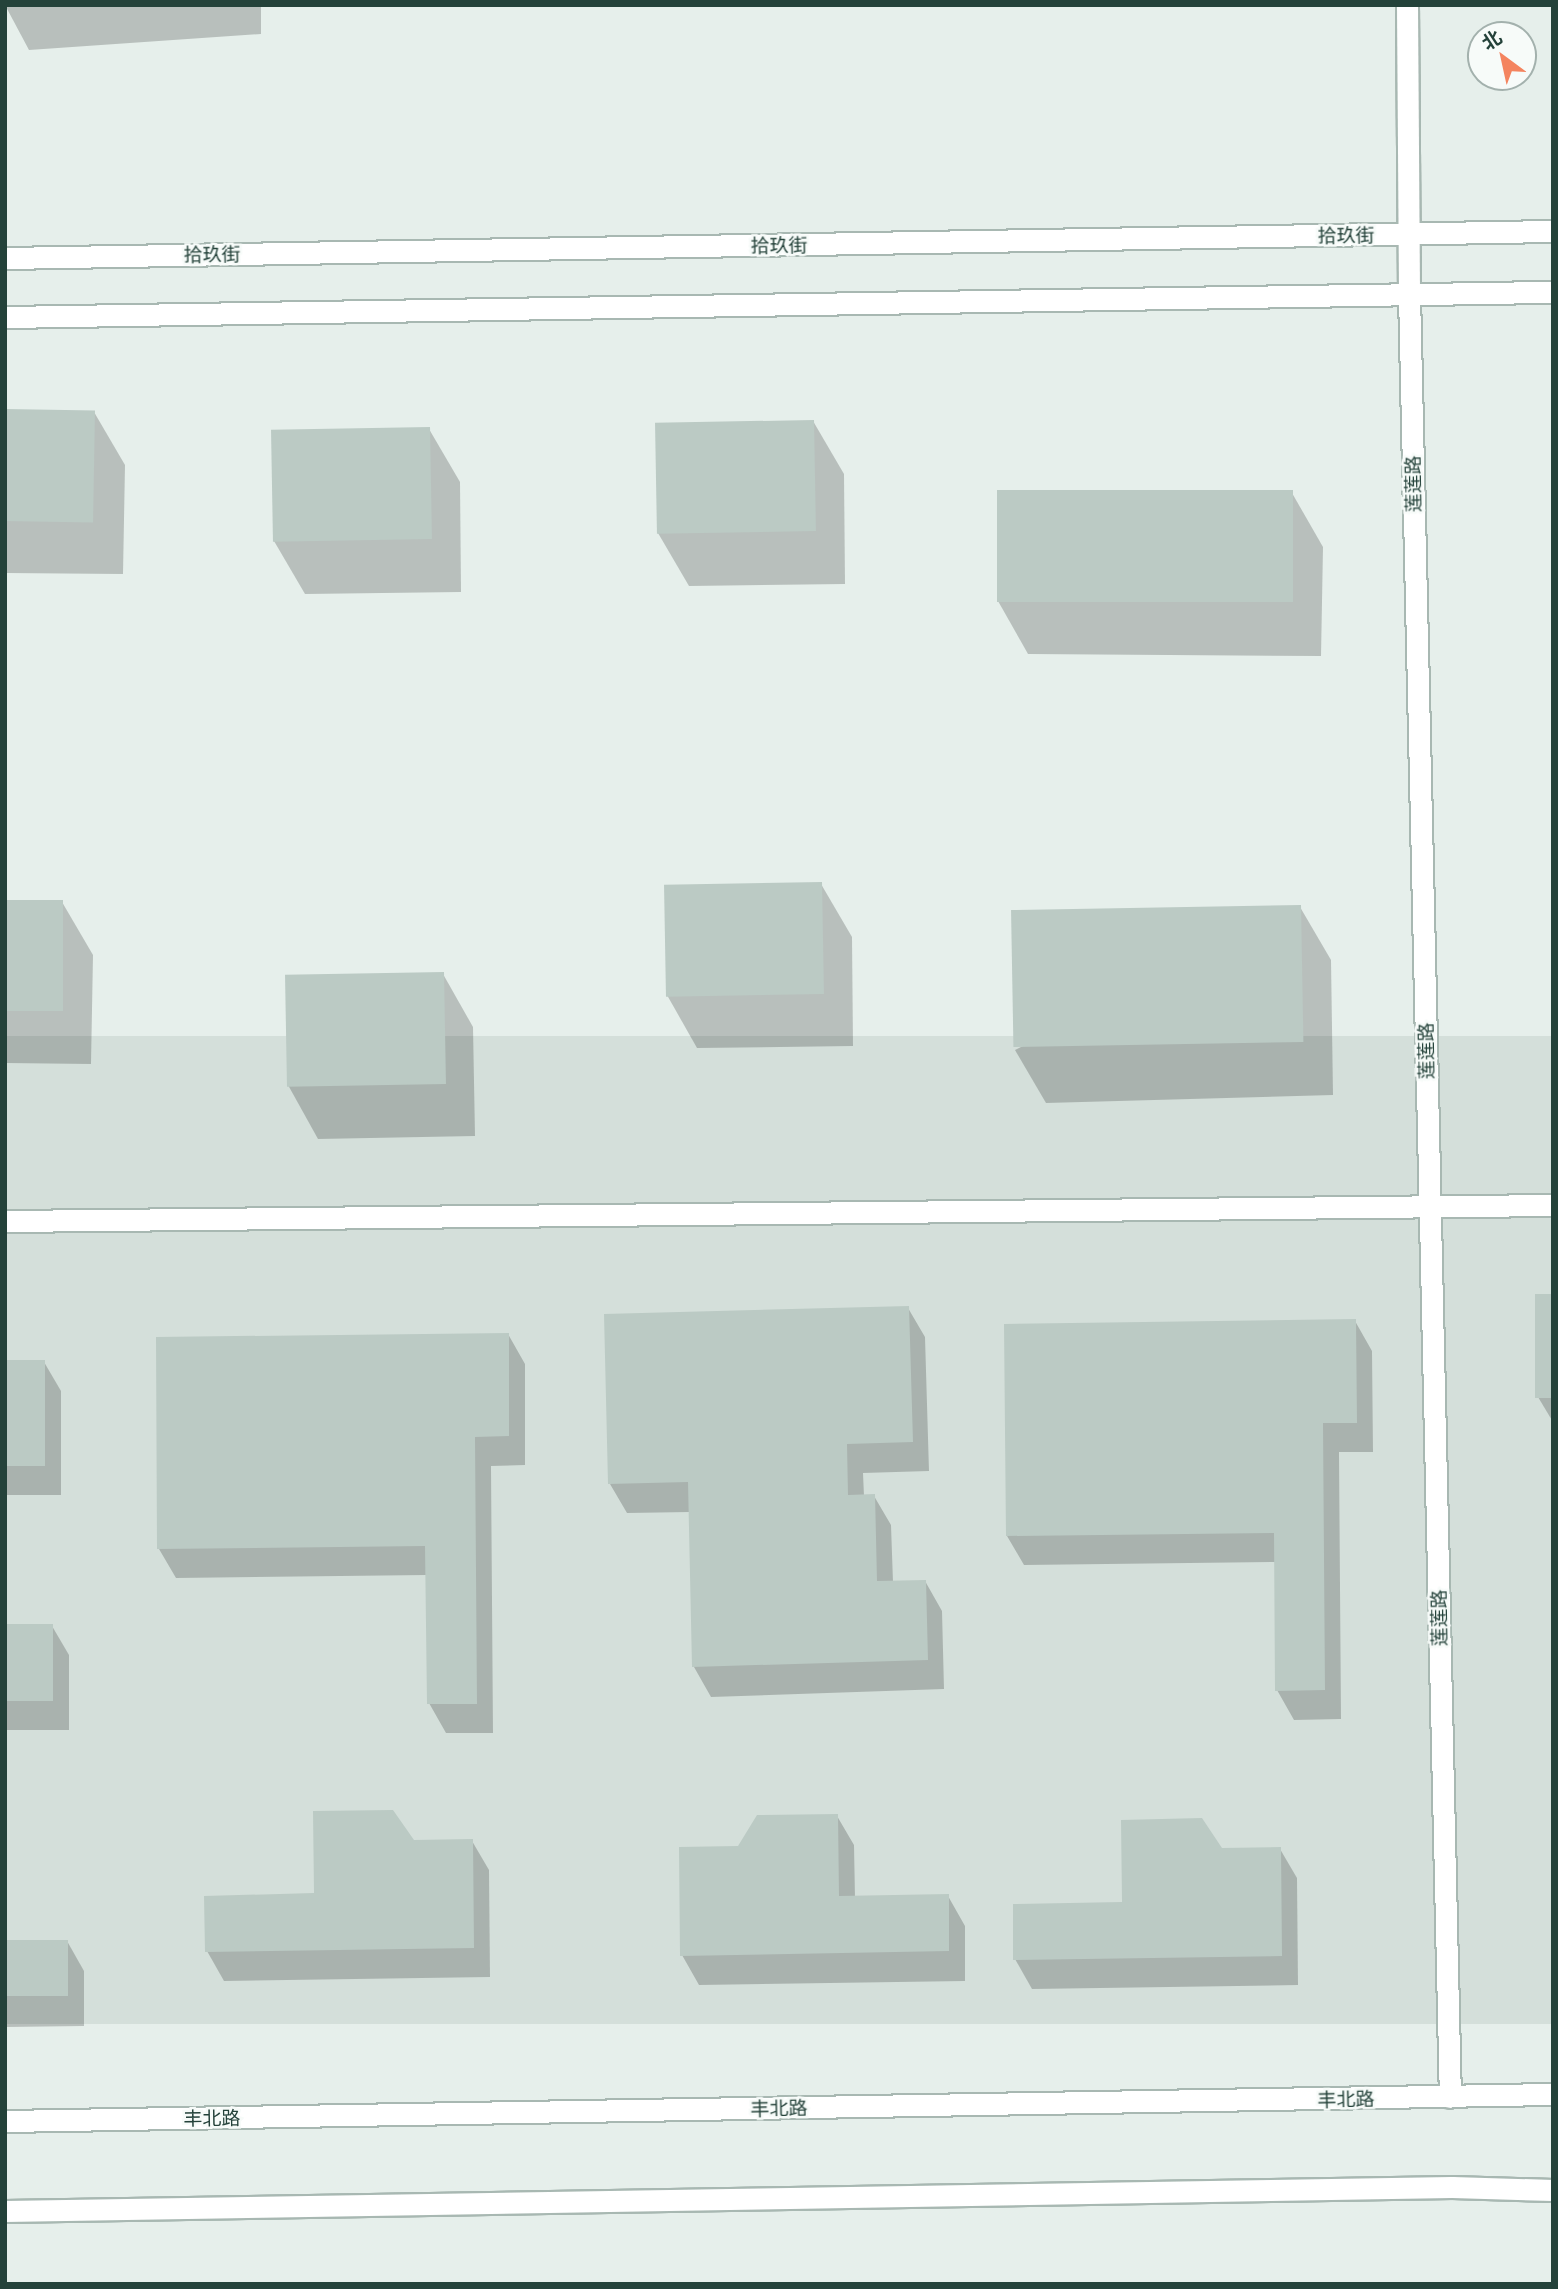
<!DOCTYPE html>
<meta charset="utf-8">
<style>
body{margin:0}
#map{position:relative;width:1558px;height:2289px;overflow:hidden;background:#e6efeb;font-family:Lato,"Noto Sans SC",sans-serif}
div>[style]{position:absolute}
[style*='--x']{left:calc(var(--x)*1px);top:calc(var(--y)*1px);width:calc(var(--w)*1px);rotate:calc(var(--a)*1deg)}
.built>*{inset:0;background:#d4dfda;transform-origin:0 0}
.shadow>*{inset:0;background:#0003}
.building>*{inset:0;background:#bbcac4;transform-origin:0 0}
.roads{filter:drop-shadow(2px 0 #a8b8b2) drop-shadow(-2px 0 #a8b8b2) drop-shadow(0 2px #a8b8b2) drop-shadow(0 -2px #a8b8b2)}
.street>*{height:21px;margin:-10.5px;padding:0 10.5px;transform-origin:10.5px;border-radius:10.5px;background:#fff}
.secondary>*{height:21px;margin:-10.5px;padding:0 10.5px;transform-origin:10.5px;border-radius:10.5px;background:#fff}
span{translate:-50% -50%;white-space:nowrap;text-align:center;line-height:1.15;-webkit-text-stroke:5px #f7fbf9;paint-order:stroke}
.street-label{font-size:19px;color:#24423a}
.frame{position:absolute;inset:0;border:7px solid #24423a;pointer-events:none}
.north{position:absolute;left:1467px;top:21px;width:70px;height:70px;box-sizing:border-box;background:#f7fbf9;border:2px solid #a3b1ad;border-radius:50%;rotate:327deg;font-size:19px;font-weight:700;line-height:28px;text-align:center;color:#24423a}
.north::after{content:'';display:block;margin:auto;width:24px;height:32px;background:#f4845f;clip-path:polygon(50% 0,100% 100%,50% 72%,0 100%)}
</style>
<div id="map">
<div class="built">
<i style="left:1553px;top:1036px;width:988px;height:1548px;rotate:90deg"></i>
</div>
<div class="shadow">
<i style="clip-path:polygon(5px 5px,261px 5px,261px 34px,29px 50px)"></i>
<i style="clip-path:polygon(5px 411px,94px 412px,125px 465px,123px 574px,5px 573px)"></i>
<i style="clip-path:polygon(813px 421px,844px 474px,845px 584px,689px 586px,658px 533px)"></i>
<i style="clip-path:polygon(429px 429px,460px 482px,461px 592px,305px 594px,274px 541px)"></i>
<i style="clip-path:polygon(1292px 493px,1323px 547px,1321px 656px,1028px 654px,998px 601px)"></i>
<i style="clip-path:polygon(821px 884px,852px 937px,853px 1046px,697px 1048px,667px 995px)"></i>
<i style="clip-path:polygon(5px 901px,62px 902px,93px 955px,91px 1064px,5px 1063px)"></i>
<i style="clip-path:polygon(1300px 907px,1331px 960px,1333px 1095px,1046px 1103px,1015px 1050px)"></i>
<i style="clip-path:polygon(443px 974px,473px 1027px,475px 1136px,318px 1139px,288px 1085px)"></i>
<i style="clip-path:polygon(1553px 1295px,1553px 1422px,1538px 1397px)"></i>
<i style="clip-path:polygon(908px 1308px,925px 1337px,929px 1471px,863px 1473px,864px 1496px,874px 1496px,891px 1525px,893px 1582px,925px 1581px,942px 1611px,944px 1689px,711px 1697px,694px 1667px,690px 1512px,627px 1513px,610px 1484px)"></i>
<i style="clip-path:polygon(1355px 1321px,1372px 1351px,1373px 1452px,1339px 1452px,1341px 1719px,1294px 1720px,1277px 1690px,1276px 1562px,1024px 1565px,1007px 1536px)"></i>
<i style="clip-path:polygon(508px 1334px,525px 1364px,525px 1465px,491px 1466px,493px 1733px,446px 1733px,429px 1703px,427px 1575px,176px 1578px,159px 1549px)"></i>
<i style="clip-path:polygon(5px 1362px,44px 1362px,61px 1391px,61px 1495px,5px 1495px)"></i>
<i style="clip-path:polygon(5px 1626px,52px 1626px,69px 1655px,69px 1730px,5px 1730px)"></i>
<i style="clip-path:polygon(837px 1816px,854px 1845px,855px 1898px,948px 1896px,965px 1926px,965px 1981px,699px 1985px,682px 1955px)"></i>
<i style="clip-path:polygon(472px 1841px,489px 1870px,490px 1977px,224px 1981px,207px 1951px,316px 1895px)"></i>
<i style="clip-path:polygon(1280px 1849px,1297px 1878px,1298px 1985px,1032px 1989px,1015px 1959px,1221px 1850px)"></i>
<i style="clip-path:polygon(67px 1941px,84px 1971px,84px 2026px,5px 2027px,5px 1942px)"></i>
</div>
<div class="building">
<i style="left:5px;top:409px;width:90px;height:112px;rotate:1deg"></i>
<i style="left:814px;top:420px;width:111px;height:159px;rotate:89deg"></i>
<i style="left:430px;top:427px;width:112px;height:159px;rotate:89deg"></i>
<i style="left:997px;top:490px;width:296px;height:112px"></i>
<i style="left:822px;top:882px;width:112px;height:158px;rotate:89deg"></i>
<i style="left:5px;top:900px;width:58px;height:111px"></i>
<i style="left:1301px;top:905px;width:137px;height:290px;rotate:89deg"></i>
<i style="left:444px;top:972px;width:112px;height:159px;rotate:89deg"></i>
<i style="left:1535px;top:1294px;width:18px;height:104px"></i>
<i style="clip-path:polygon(909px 1306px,913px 1442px,847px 1444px,848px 1495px,875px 1494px,877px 1581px,926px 1580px,928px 1660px,692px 1667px,688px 1482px,608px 1484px,604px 1314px)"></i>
<i style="clip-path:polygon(1356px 1319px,1357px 1423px,1323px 1423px,1325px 1690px,1275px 1691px,1274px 1533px,1006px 1536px,1004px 1324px)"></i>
<i style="clip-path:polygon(509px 1333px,509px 1436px,475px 1437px,477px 1704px,427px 1704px,425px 1546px,157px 1549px,156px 1337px)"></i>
<i style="left:5px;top:1360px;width:40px;height:106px"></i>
<i style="left:5px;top:1624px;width:48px;height:77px"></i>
<i style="clip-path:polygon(393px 1810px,414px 1840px,473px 1839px,474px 1948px,205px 1952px,204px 1896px,314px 1893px,313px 1811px)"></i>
<i style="clip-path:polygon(838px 1814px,839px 1896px,949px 1894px,949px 1951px,680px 1956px,679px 1847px,738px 1846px,757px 1815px)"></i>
<i style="clip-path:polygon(1202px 1818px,1222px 1848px,1281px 1847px,1282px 1956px,1013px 1960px,1013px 1904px,1122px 1902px,1121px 1820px)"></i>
<i style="left:68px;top:1940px;width:56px;height:63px;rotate:90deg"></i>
</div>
<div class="roads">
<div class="street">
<i style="--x:1407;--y:5;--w:288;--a:89.6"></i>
<i style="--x:1409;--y:293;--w:1804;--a:88.7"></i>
<i style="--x:5;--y:1221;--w:1548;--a:-0.59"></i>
</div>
<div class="secondary">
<i style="--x:5;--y:258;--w:1548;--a:-1"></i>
<i style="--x:5;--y:317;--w:1548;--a:-0.93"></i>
<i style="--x:5;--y:2121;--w:1548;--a:-1"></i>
<i style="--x:5;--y:2211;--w:1447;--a:-0.95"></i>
<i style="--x:1452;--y:2187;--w:101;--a:1.7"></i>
</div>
</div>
<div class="street-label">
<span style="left:1346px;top:235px;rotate:-1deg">拾玖街</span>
<span style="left:779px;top:245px;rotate:-1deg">拾玖街</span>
<span style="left:212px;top:254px;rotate:-1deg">拾玖街</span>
<span style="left:1413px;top:484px;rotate:-91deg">莲莲路</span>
<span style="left:1426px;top:1051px;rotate:-91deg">莲莲路</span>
<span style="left:1439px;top:1618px;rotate:-91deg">莲莲路</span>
<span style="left:1346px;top:2099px;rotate:-1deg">丰北路</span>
<span style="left:779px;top:2108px;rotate:-1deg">丰北路</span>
<span style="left:212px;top:2118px;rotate:-1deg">丰北路</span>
</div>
<div class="frame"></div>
<div class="north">北</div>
</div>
